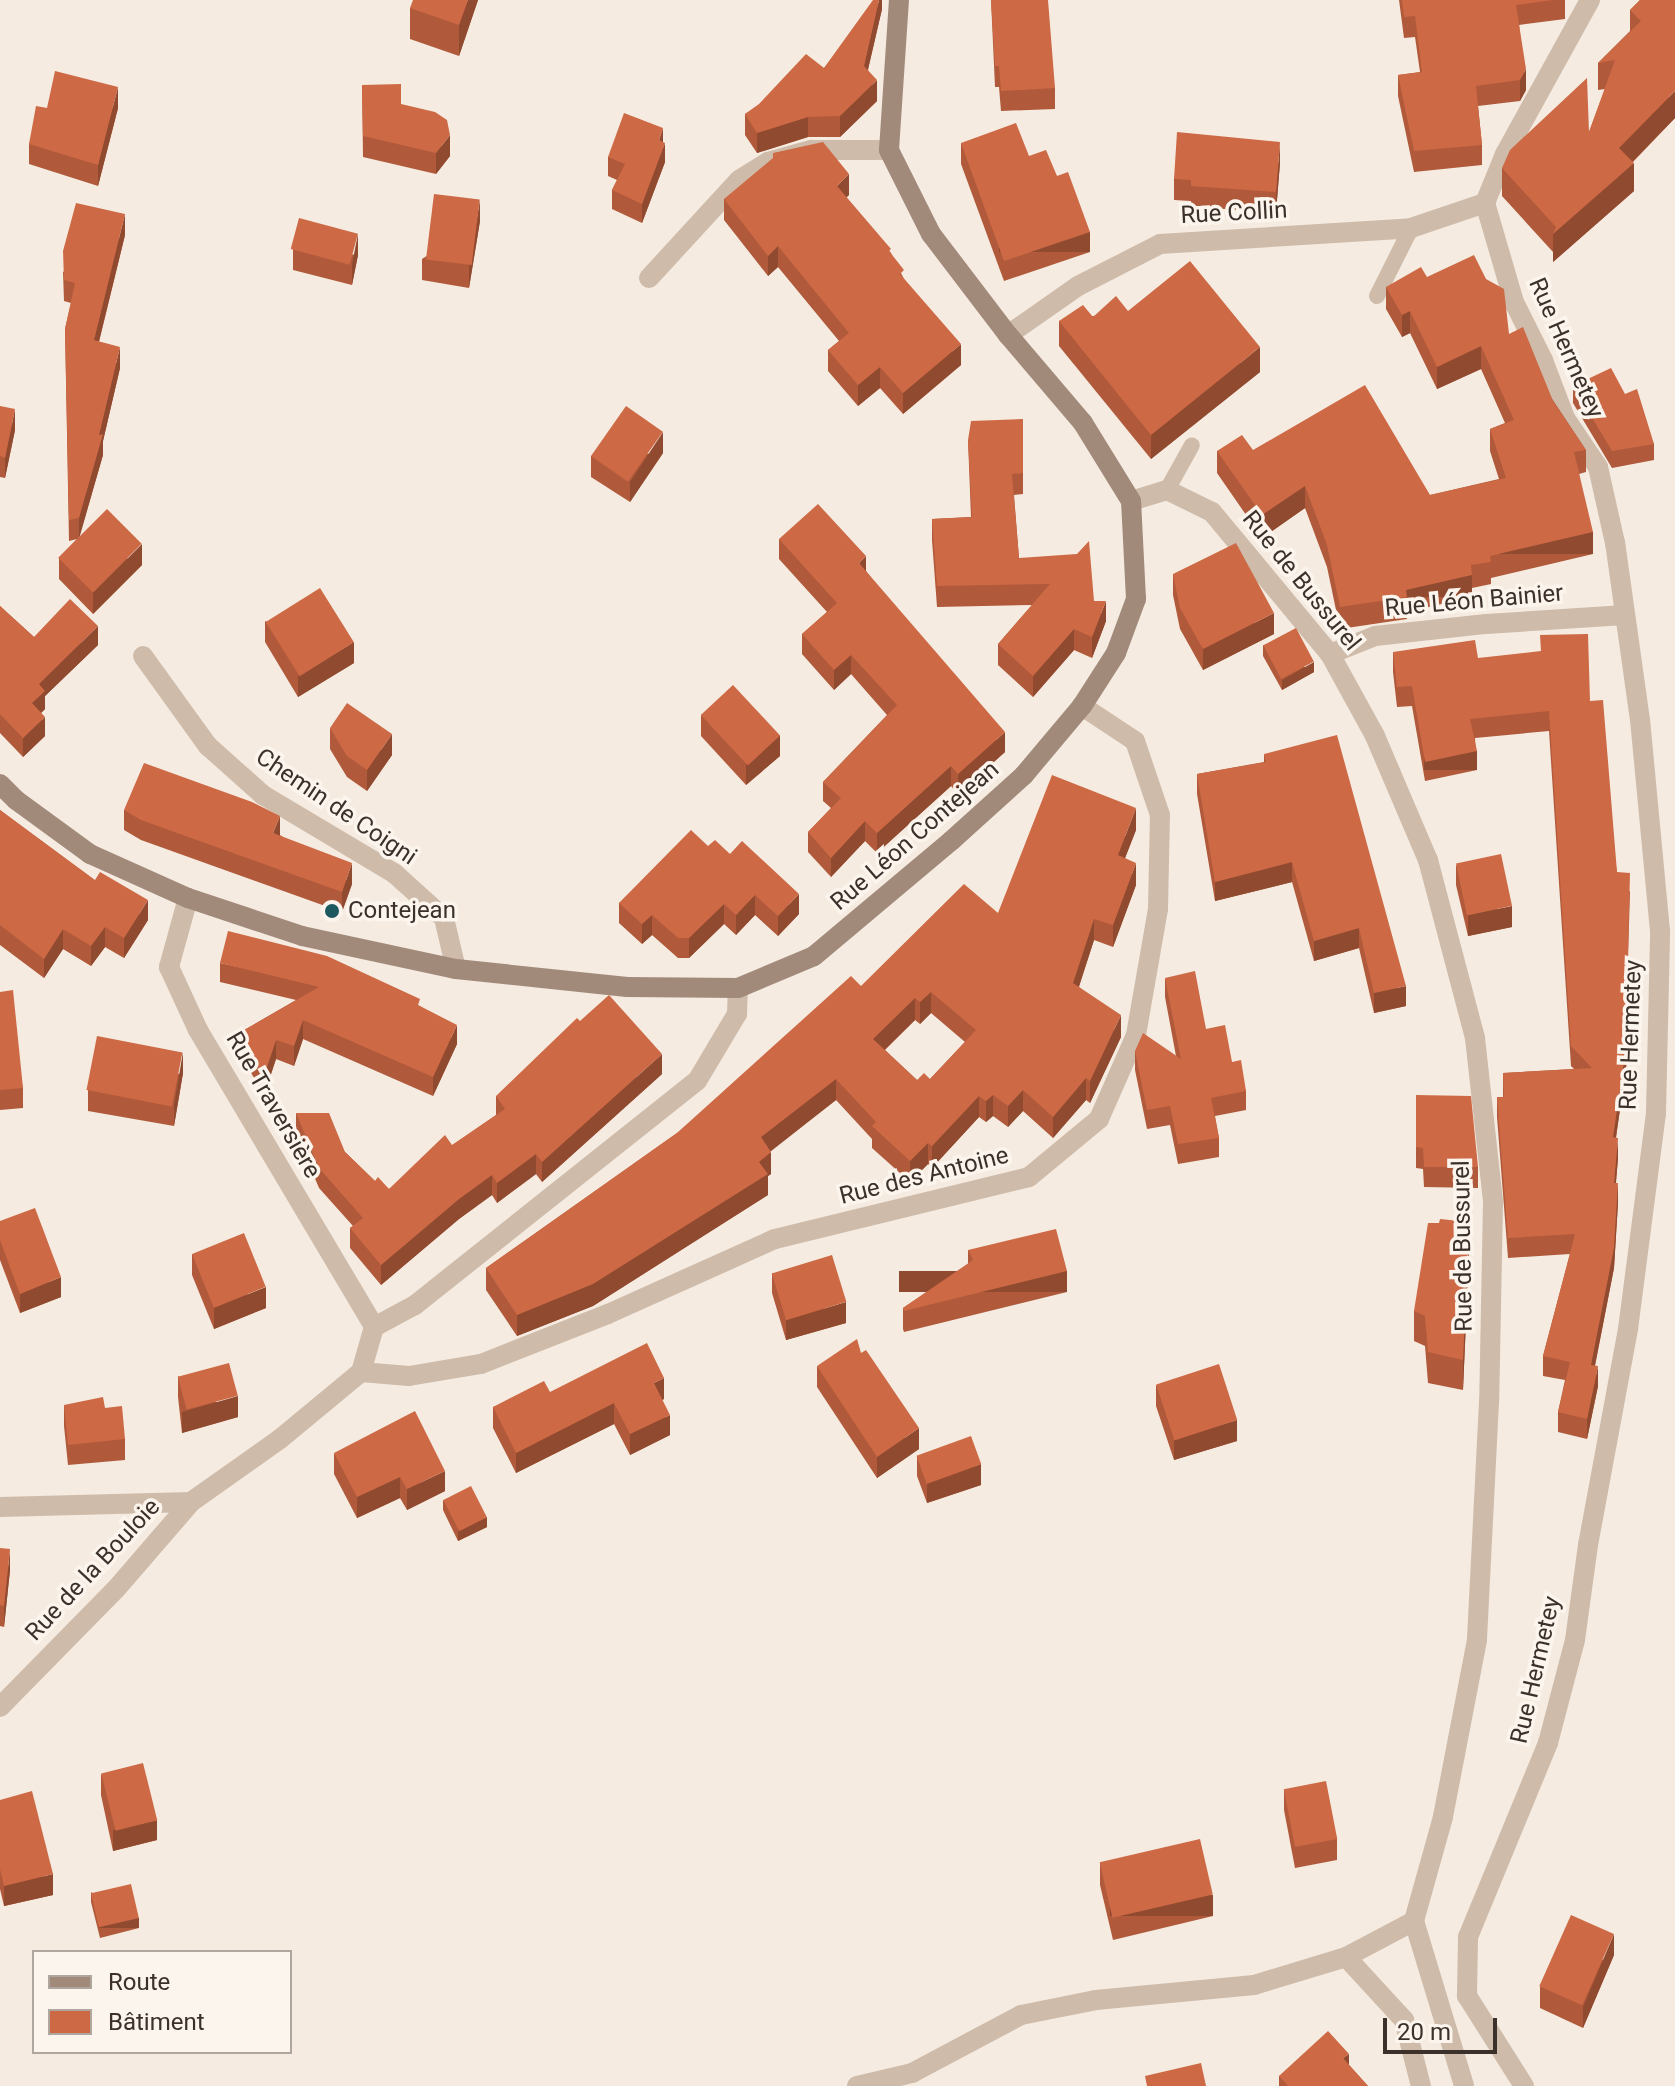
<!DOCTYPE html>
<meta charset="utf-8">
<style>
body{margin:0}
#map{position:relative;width:1675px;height:2086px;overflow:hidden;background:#f5ebe0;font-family:Roboto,sans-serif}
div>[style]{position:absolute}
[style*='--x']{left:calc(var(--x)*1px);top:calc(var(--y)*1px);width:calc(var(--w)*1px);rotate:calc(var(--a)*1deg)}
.lane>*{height:16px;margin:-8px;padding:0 8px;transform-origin:8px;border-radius:8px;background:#cebbaa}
.street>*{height:20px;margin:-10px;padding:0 10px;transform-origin:10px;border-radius:10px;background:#cebbaa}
.secondary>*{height:20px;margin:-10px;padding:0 10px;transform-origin:10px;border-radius:10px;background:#a28a7b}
.wall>*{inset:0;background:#b05a3b}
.shaded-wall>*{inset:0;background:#904a30;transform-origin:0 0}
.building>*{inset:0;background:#cd6945;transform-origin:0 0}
.dots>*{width:22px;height:22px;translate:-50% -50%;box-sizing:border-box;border:4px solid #fbf5ed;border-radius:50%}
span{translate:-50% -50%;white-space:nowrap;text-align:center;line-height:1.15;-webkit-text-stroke:7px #fbf5ed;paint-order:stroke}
.street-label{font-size:24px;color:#3b302a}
.poi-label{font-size:24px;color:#3b302a}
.left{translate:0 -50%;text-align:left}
.legend{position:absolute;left:32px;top:1950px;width:260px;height:104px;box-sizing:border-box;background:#fbf5ed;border:2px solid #aea69f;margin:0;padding:10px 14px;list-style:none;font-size:24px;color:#3b302a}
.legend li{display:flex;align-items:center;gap:16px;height:40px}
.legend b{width:40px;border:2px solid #aea69f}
.scale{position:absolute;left:1383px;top:2018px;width:114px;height:36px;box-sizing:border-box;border:4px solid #3b302a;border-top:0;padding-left:10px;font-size:24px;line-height:28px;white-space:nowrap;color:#3b302a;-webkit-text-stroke:6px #fbf5ed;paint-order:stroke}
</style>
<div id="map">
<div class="lane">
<i style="--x:1377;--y:296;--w:76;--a:-63.4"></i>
<i style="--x:1167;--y:490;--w:51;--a:-60.9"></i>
</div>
<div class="street">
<i style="--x:649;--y:278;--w:133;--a:-47.4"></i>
<i style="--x:739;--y:180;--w:34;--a:-32"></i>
<i style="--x:768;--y:162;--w:45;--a:-15.6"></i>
<i style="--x:811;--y:150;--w:78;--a:0"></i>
<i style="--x:1008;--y:335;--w:85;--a:-35"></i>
<i style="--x:1078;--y:286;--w:92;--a:-27.1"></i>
<i style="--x:1160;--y:244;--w:252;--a:-3.6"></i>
<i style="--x:1411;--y:228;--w:78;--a:-18.7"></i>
<i style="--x:1131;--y:501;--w:38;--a:-17"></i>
<i style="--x:1167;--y:490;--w:50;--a:26.1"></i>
<i style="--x:1212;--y:512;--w:185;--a:50.3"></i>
<i style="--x:1330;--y:654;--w:94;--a:61.2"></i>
<i style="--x:1375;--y:736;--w:135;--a:66.9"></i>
<i style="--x:1428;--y:860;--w:184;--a:75.2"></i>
<i style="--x:1475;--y:1038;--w:165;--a:83.7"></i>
<i style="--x:1493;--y:1202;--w:200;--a:91.1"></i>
<i style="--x:1489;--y:1402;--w:238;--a:92.9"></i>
<i style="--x:1477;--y:1640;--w:180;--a:100.9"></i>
<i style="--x:1443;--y:1817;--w:108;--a:105.6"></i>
<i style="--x:1414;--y:1921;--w:172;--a:73.1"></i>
<i style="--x:1330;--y:654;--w:48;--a:-21.8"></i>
<i style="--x:1375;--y:636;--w:112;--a:-6.2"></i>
<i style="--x:1486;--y:624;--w:139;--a:-3.7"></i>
<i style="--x:143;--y:656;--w:111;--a:54.2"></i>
<i style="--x:208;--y:746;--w:74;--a:41.7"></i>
<i style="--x:263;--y:795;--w:152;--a:30.8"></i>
<i style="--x:394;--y:873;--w:67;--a:42"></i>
<i style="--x:444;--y:918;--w:52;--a:76.8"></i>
<i style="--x:188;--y:898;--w:72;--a:105.4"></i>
<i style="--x:169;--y:967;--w:69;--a:65.3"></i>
<i style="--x:198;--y:1030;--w:345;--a:59.3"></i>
<i style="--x:361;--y:1372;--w:48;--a:4.8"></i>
<i style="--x:409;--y:1376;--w:73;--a:-9.5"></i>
<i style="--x:481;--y:1364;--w:136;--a:-21.5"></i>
<i style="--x:608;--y:1314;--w:183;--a:-24.2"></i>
<i style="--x:775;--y:1239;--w:261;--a:-13.7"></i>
<i style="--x:1029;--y:1177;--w:91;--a:-39.6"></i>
<i style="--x:1099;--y:1119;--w:92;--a:-66.2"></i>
<i style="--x:1136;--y:1035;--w:128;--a:-80.1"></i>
<i style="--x:1158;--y:909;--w:94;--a:-88.8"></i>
<i style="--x:1160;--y:815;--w:78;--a:-108.7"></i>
<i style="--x:1135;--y:741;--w:64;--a:-146.6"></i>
<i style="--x:0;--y:1507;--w:191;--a:-1.5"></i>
<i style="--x:0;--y:1707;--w:165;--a:-45.5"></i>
<i style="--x:116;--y:1589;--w:115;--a:-49.2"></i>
<i style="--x:191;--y:1502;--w:109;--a:-35.3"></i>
<i style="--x:280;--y:1439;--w:105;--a:-39.6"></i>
<i style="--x:361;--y:1372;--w:47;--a:-73.9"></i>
<i style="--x:374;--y:1327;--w:47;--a:-28.2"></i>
<i style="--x:415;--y:1305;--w:360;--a:-38.5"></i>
<i style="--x:697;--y:1081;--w:78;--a:-59.2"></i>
<i style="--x:737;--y:1014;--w:26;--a:-88"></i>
<i style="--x:1346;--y:1957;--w:86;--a:47.4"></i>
<i style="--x:1404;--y:2020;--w:68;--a:75.6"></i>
<i style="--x:857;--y:2086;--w:57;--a:-13.3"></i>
<i style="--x:912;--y:2073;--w:123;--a:-28"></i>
<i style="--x:1021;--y:2015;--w:76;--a:-11.3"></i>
<i style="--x:1096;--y:2000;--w:159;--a:-5.4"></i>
<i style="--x:1254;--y:1985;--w:96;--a:-16.9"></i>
<i style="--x:1346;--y:1957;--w:77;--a:-27.9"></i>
<i style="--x:1524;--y:2086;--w:107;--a:-122.3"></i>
<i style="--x:1467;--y:1996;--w:59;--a:-89"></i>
<i style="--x:1468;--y:1937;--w:210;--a:-67.6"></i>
<i style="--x:1548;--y:1743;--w:106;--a:-75.3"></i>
<i style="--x:1575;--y:1640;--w:96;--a:-82.2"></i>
<i style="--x:1588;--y:1545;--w:220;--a:-79.5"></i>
<i style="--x:1628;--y:1329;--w:218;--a:-82.6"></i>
<i style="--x:1656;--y:1113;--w:182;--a:-88.7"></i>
<i style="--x:1660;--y:931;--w:212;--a:-95.4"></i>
<i style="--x:1640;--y:720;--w:179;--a:-98"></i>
<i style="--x:1615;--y:543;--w:78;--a:-102.6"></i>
<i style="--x:1598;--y:467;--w:59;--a:-124"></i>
<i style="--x:1565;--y:418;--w:62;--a:-110.8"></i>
<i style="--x:1543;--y:360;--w:65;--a:-116.6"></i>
<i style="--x:1514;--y:302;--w:103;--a:-106.3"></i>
<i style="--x:1485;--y:203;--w:53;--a:-67.8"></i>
<i style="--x:1505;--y:154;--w:176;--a:-61.1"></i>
</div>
<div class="secondary">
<i style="--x:0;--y:784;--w:23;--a:45"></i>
<i style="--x:16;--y:800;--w:92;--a:36.1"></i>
<i style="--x:90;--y:854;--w:107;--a:24.2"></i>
<i style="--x:188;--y:898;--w:120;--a:18.4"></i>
<i style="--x:302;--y:936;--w:157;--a:12.1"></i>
<i style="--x:456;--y:969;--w:172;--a:6"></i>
<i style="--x:627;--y:987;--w:111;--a:0.5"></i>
<i style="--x:738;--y:988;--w:82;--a:-22.8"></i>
<i style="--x:814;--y:956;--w:179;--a:-40"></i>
<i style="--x:951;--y:841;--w:98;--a:-42.1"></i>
<i style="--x:1024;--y:775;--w:90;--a:-50"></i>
<i style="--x:1082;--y:706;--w:63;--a:-57.3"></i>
<i style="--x:1116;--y:653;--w:58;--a:-69.7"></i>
<i style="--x:1136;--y:599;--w:98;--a:-92.9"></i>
<i style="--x:1131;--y:501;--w:92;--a:-121.6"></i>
<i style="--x:1083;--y:423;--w:116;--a:-130.4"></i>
<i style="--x:1008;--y:335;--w:127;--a:-127.3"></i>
<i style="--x:931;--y:234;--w:94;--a:-116.6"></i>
<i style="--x:889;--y:150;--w:150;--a:-86.2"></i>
</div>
<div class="wall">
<i style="clip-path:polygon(478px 0,459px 56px,410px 39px,410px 8px)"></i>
<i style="clip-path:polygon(882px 0,882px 9px,868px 70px,877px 101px,840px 137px,808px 137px,757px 153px,745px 135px,745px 114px,824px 68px)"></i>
<i style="clip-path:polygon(991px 0,1055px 88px,1055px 109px,1001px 111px,999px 87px,995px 87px)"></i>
<i style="clip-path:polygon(1399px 0,1565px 0,1565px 19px,1519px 25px,1526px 90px,1520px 101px,1478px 106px,1482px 145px,1482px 165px,1414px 172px,1398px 96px,1398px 75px,1420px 72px,1415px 37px,1404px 38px)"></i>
<i style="clip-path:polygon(1640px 0,1675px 118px,1633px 162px,1634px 191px,1553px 262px,1553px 252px,1502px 196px,1502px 168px,1589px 132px,1605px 89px,1598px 90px,1598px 63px,1630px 31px,1630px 10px)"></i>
<i style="clip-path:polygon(362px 85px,401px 104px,450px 156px,436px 174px,363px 157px)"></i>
<i style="clip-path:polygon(47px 108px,118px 108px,98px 186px,29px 164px,29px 144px)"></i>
<i style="clip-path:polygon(663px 142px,665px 162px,642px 223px,612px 209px,612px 190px,617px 180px,608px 176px,608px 157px)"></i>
<i style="clip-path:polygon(961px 143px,1029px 156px,1057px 176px,1090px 252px,1004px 281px,961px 164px)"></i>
<i style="clip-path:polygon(1280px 163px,1276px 212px,1191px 207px,1191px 201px,1174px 200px,1174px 179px)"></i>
<i style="clip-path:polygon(849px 195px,846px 197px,891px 253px,904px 279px,961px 365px,903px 414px,880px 388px,858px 406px,828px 371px,828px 350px,839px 341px,778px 267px,768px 276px,724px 220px,724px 199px)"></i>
<i style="clip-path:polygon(480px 221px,469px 288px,422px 280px,422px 259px)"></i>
<i style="clip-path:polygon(125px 235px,99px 342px,120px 368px,103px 441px,103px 455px,79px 537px,142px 565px,93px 614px,59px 579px,59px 558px,77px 539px,69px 541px,65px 329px,71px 303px,64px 301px,63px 272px)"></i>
<i style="clip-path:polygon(293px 249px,358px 255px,352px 285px,293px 270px)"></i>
<i style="clip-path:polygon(1427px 277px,1509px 334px,1586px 450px,1586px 472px,1579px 474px,1593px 554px,1491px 578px,1491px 584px,1472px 588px,1472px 597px,1407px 612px,1407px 619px,1340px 629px,1327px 567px,1305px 508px,1262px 538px,1217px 473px,1217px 451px,1253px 450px,1430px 495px,1499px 479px,1490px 451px,1490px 429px,1505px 423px,1481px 369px,1437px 389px,1410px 333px,1402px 337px,1386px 309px,1386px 287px)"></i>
<i style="clip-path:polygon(1128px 311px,1260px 372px,1151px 459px,1059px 346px,1059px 321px)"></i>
<i style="clip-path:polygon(1573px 386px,1625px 394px,1654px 444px,1654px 460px,1612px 468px,1573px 403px)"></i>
<i style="clip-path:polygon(0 406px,15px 430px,5px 478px,0 477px)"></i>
<i style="clip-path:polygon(1023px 419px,1023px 494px,1014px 495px,1019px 558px,1094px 601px,1106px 621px,1092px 658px,1074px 650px,1033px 697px,998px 665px,998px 644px,1032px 605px,937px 607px,932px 540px,932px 519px,971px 517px,968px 440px)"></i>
<i style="clip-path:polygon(663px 453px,630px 502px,591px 477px,591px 456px)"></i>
<i style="clip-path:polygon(779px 539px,866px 571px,1005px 752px,958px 794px,951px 786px,877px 853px,865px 841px,831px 877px,808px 852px,808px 832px,831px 808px,823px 801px,823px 782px,887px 715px,851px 674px,834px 690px,802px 654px,802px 634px,827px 612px,779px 559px)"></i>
<i style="clip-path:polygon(1173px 574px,1274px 634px,1203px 670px,1180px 629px,1173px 595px)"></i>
<i style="clip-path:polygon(0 606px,34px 637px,98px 645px,45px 696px,45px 709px,41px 713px,45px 736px,23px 757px,0 733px)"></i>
<i style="clip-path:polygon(265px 621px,354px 663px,298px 697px,265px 642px)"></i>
<i style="clip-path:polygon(1263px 645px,1314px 672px,1282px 690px,1263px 656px)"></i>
<i style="clip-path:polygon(1393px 652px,1478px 658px,1590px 701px,1617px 872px,1630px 892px,1627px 992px,1634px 1012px,1616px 1138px,1618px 1158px,1616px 1183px,1618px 1203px,1614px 1268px,1595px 1366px,1598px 1386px,1587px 1439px,1558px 1432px,1558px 1412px,1565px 1380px,1543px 1376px,1543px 1356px,1570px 1254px,1508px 1258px,1497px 1117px,1497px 1097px,1503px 1097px,1503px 1073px,1574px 1069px,1571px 1066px,1549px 731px,1475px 738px,1477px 770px,1425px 781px,1412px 706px,1397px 707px,1393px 672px)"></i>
<i style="clip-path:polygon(701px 715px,780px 756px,746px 785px,701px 736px)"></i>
<i style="clip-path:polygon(330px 728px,392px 755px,367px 791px,347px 777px,330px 749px)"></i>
<i style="clip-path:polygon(1264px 754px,1406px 1006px,1374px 1013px,1359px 948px,1314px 961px,1292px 882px,1215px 901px,1197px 794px,1197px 774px,1264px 762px)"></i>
<i style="clip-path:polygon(0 810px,148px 920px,124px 958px,105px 947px,91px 966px,63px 949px,44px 978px,0 945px)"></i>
<i style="clip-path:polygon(124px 810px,280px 835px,352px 884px,342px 912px,141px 840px,124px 830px)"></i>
<i style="clip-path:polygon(evenodd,1136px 830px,1125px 858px,1136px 885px,1113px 947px,1094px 940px,1079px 987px,1121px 1037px,1090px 1103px,1086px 1100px,1053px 1138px,1023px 1111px,1008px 1127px,993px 1116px,986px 1122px,979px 1117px,932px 1168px,928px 1164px,910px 1182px,872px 1148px,872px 1139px,836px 1100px,770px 1151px,771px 1174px,768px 1176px,768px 1195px,593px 1306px,517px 1336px,486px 1290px,486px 1268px,677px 1133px,861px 986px,998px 913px,1136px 830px,931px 1013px,965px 1042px,930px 1079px,917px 1080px,885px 1050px,915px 1020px,920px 1024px,931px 1013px)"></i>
<i style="clip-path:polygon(708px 846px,730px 854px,799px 914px,778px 936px,755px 915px,736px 935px,724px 924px,689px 958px,678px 958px,652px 935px,642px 944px,619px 923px,619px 903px)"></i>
<i style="clip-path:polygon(1456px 865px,1512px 927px,1468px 936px,1456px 885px)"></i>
<i style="clip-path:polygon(220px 963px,420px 1006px,457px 1044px,433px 1096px,303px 1039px,294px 1066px,276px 1059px,264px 1095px,239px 1052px,239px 1033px,296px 1000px,220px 982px)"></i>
<i style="clip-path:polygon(1165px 978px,1232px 1062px,1246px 1091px,1246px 1110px,1215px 1116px,1219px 1138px,1219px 1157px,1178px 1164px,1170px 1125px,1147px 1129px,1135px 1070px,1135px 1051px,1176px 1056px,1165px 997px)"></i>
<i style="clip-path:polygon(0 992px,23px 1088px,23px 1108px,0 1110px)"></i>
<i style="clip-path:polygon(183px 1073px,174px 1126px,88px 1111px,88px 1090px)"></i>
<i style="clip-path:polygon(662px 1074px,542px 1182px,536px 1174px,497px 1203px,492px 1195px,459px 1219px,381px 1285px,350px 1248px,350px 1228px,353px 1226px,319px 1188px,296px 1133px,296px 1113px,345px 1152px,375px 1181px,389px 1189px,496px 1115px,496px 1096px)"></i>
<i style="clip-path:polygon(1416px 1095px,1478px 1167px,1478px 1188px,1424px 1187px,1423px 1169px,1416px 1168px)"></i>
<i style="clip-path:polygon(0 1221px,61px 1297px,20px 1313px,0 1260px)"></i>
<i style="clip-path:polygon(968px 1250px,1067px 1292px,904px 1332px,903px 1329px,903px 1308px,968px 1264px)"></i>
<i style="clip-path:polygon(1469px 1253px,1463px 1390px,1428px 1383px,1425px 1346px,1414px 1341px,1414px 1311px)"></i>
<i style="clip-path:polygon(192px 1254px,266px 1308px,214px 1329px,192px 1275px)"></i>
<i style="clip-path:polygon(772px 1273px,846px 1323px,786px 1340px,772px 1293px)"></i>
<i style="clip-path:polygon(817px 1366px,919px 1449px,877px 1478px,817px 1387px)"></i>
<i style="clip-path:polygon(178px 1376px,238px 1417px,182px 1433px,178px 1397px)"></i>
<i style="clip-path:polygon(1156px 1385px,1237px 1441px,1174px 1460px,1156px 1406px)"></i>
<i style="clip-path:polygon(550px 1392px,664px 1399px,662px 1400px,670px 1435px,630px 1455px,614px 1424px,516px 1473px,493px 1428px,493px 1407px)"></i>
<i style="clip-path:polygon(64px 1405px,105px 1408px,125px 1439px,125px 1460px,68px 1465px,64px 1426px)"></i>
<i style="clip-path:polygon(334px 1453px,445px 1491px,407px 1510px,400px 1498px,357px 1518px,334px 1474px)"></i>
<i style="clip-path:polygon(917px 1456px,981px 1485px,927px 1503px,917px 1476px)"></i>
<i style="clip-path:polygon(443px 1500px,487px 1527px,458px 1541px,443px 1510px)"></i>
<i style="clip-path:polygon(0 1548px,10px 1570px,4px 1627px,0 1626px)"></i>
<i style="clip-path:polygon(101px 1774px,157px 1840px,113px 1851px,101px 1795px)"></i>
<i style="clip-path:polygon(1284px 1789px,1337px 1839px,1337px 1860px,1295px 1868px,1284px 1810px)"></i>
<i style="clip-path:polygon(0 1800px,53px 1895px,4px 1906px,0 1889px)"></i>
<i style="clip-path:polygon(1100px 1864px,1213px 1916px,1113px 1940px,1100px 1885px)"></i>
<i style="clip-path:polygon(91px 1892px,139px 1928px,100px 1938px,91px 1902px)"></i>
<i style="clip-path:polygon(1614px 1955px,1583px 2028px,1540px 2008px,1540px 1987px)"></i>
<i style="clip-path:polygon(1349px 2065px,1368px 2086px,1279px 2086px,1279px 2076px)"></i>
</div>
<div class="shaded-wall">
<i style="clip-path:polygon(468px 0,478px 0,459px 56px,459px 25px)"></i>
<i style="clip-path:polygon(879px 0,882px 0,882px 9px,864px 86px,864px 66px)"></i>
<i style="clip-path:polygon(1526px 69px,1526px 90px,1520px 101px,1520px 80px)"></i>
<i style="clip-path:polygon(877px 80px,877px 101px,840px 137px,840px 116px)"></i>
<i style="clip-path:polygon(118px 87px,118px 108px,98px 186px,98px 165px)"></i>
<i style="clip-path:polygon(1675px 91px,1675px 118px,1619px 175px,1619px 148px)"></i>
<i style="clip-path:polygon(808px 117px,808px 137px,757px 153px,757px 133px)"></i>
<i style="clip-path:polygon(663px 128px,663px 147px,659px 140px)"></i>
<i style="clip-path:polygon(450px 135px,450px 156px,436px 174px,436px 153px)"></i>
<i style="clip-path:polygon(1280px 142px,1280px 163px,1276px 212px,1276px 192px)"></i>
<i style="clip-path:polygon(665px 143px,665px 162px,642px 223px,642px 204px)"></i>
<i style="clip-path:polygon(1634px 163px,1634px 191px,1553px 262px,1553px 234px)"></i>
<i style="clip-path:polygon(849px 174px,849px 195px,837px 207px,837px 186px)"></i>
<i style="clip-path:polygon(480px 200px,480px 221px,469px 288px,469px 267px)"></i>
<i style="clip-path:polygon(125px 214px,125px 235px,94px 361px,94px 340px)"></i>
<i style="left:1090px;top:232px;width:20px;height:91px;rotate:90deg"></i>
<i style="clip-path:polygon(358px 234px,358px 255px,352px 285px,352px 264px)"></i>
<i style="clip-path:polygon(778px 246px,778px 267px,768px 276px,768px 256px)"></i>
<i style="clip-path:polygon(1410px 311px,1410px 333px,1402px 337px,1402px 315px)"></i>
<i style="clip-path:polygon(961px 344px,961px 365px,903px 414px,903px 393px)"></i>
<i style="clip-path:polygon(1481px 346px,1481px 369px,1437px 389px,1437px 367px)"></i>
<i style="clip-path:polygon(120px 347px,120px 368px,103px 441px,103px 455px,79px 539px,79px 518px)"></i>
<i style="clip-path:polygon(1260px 347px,1260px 372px,1151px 459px,1151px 435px)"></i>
<i style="clip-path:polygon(880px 367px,880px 388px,858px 406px,858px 385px)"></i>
<i style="clip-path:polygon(15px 409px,15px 430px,5px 478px,5px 458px)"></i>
<i style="clip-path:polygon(663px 432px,663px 453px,630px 502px,630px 482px)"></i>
<i style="clip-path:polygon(1305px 486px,1305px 508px,1262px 538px,1262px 515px)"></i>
<i style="left:1593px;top:532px;width:22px;height:106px;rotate:90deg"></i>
<i style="clip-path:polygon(142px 544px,142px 565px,93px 614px,93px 593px)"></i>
<i style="clip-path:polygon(866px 556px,866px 576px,859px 563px)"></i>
<i style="left:1472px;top:575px;width:22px;height:68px;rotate:90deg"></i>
<i style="clip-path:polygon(1106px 601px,1106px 621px,1092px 658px,1092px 637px)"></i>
<i style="clip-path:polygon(1274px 613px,1274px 634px,1203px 670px,1203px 649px)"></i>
<i style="clip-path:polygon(98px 626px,98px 645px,45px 696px,45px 709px,32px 722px,32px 703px,39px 684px)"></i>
<i style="clip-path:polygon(1074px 629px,1074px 650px,1033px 697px,1033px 676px)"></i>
<i style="clip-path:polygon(354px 642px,354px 663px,298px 697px,298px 676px)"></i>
<i style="clip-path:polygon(851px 655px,851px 674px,834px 690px,834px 670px)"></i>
<i style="clip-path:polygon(1314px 662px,1314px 672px,1282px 690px,1282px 680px)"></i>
<i style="clip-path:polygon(45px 717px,45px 736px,23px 757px,23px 738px)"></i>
<i style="clip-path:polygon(1005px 732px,1005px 752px,958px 794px,958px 774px)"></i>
<i style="clip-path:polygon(392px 734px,392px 755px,367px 791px,367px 770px)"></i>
<i style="clip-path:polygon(780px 735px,780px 756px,746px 785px,746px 764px)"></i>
<i style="left:1477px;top:751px;width:19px;height:53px;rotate:90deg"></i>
<i style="clip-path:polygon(951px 766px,951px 786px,877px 853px,877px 833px)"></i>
<i style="clip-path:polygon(1136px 808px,1136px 830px,1118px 876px,1118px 855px)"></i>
<i style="clip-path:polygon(280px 816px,280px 837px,273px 833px)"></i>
<i style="clip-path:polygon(865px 821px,865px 841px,831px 877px,831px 858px)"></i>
<i style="clip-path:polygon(1292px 862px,1292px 882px,1215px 901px,1215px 882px)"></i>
<i style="clip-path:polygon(352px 863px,352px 884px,342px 912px,342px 892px)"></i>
<i style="clip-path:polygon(1136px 863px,1136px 885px,1113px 947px,1113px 925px)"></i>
<i style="clip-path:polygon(799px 894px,799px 914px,778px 936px,778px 916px)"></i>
<i style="clip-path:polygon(755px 895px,755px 915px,736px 935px,736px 915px)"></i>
<i style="clip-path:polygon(148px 900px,148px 920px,124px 958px,124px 938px)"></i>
<i style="clip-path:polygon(724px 904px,724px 924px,689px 958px,689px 938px)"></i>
<i style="clip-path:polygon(1512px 906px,1512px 927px,1468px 936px,1468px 915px)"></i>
<i style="clip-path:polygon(652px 915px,652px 935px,642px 944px,642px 924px)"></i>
<i style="clip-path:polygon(1094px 919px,1094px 940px,1073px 1004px,1073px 983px)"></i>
<i style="clip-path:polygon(105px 927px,105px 947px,91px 966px,91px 946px)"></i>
<i style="clip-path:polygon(1359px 928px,1359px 948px,1314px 961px,1314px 941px)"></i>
<i style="clip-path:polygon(63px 929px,63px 949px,44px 978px,44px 959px)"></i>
<i style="clip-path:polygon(1406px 986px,1406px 1006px,1374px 1013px,1374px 993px)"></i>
<i style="clip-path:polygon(931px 992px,931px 1013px,920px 1024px,920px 1002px)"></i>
<i style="clip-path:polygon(1634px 992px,1634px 1012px,1613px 1157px,1613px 1137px)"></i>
<i style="clip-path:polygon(915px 998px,915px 1020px,873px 1061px,873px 1039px)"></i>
<i style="clip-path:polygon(1121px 1015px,1121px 1037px,1090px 1103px,1090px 1081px)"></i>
<i style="clip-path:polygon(303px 1020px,303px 1039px,294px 1066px,294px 1046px)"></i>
<i style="clip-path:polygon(457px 1025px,457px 1044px,433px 1096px,433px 1077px)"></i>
<i style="clip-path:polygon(276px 1040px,276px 1059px,264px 1095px,264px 1076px)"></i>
<i style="clip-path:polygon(183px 1052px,183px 1073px,174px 1126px,174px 1105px)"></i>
<i style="clip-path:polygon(662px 1054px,662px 1074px,542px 1182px,542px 1162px)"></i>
<i style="clip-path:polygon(1086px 1078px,1086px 1100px,1053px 1138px,1053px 1117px)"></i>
<i style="clip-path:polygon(836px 1079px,836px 1100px,761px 1159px,761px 1137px)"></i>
<i style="clip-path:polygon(1023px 1090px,1023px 1111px,1008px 1127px,1008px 1106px)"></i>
<i style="clip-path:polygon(993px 1095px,993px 1116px,986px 1122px,986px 1101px)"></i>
<i style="clip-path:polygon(979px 1096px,979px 1117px,932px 1168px,932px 1146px)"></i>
<i style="clip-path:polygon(1618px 1138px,1618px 1158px,1614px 1203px,1614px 1183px)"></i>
<i style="clip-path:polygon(928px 1143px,928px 1164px,910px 1182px,910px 1161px)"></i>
<i style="clip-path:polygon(771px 1152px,771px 1174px,768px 1176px,768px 1195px,593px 1306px,517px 1336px,517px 1315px,759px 1162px)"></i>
<i style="clip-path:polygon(536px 1154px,536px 1174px,497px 1203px,497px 1183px)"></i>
<i style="clip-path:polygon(492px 1175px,492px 1195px,459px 1219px,381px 1285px,381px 1265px,459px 1199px)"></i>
<i style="clip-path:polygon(1618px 1183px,1618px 1203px,1614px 1268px,1591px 1385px,1591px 1365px)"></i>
<i style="clip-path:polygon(1469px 1222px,1469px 1253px,1463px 1390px,1463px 1360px)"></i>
<i style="left:1067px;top:1271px;width:21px;height:168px;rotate:90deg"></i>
<i style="clip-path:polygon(61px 1277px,61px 1297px,20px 1313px,20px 1294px)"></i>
<i style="clip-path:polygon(266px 1287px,266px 1308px,214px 1329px,214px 1308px)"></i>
<i style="clip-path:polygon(846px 1302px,846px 1323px,786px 1340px,786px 1320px)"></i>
<i style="clip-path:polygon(1598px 1366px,1598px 1386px,1587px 1439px,1587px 1419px)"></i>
<i style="clip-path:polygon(664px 1378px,664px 1399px,654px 1404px,654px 1383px)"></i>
<i style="clip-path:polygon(238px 1396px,238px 1417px,182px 1433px,182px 1412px)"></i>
<i style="clip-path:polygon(614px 1403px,614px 1424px,516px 1473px,516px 1453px)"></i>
<i style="clip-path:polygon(670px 1415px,670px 1435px,630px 1455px,630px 1434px)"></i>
<i style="clip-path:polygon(1237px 1420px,1237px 1441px,1174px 1460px,1174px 1439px)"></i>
<i style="clip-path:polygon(919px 1428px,919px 1449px,877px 1478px,877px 1457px)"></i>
<i style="clip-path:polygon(981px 1464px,981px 1485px,927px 1503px,927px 1482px)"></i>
<i style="clip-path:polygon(445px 1471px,445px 1491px,407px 1510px,407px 1489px)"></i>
<i style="clip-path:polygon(400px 1477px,400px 1498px,357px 1518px,357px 1497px)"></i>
<i style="clip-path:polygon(487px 1517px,487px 1527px,458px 1541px,458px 1530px)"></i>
<i style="clip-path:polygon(10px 1549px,10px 1570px,4px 1627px,4px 1606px)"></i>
<i style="clip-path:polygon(157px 1820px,157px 1840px,113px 1851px,113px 1830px)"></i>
<i style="clip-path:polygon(53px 1874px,53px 1895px,4px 1906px,4px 1886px)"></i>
<i style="left:1213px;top:1895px;width:21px;height:103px;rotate:90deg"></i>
<i style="left:139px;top:1918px;width:10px;height:40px;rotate:90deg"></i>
<i style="clip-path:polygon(1614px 1934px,1614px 1955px,1583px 2028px,1583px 2007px)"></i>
<i style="clip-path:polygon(1349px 2054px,1349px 2074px,1343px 2058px)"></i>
</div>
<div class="building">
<i style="clip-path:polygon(413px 0,468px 0,459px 25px,410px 8px)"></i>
<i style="clip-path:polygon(873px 0,879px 0,864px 66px,877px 80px,840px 116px,808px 117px,757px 133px,745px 114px,759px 104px,806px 54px,824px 68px)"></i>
<i style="clip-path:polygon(991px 0,1048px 0,1055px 88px,1001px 91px,999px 66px,995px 66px)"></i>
<i style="clip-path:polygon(1402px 0,1553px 0,1516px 5px,1526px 69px,1520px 80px,1476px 86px,1482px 145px,1414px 151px,1398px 75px,1422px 72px,1415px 16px,1404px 17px)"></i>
<i style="clip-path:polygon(1640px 0,1675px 0,1675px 91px,1619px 148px,1634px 163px,1553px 234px,1556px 227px,1502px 168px,1510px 150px,1587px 78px,1589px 132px,1615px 60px,1598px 63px,1641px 21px,1630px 10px)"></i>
<i style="clip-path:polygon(55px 71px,118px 87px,98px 165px,29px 144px,36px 106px,47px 108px)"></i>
<i style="clip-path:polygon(401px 84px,401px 104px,435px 112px,447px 120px,450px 135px,436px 153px,363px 136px,362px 85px)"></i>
<i style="clip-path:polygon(624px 113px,663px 128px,659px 140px,665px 143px,642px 204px,612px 190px,625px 164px,608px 157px)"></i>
<i style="clip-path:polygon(1016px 123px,1029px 156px,1046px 150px,1057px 176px,1068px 172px,1090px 232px,1004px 261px,961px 143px)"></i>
<i style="clip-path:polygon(1177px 132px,1280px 142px,1276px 192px,1191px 186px,1191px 180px,1174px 179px)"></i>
<i style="clip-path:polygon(823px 142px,849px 174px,837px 186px,891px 249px,889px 251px,904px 270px,900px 274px,961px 344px,903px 393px,880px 367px,858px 385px,828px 350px,849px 333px,778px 246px,768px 256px,724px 199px,773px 158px,773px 153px)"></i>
<i style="left:434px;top:194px;width:46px;height:66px;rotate:7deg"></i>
<i style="clip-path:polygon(76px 203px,125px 214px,94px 340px,120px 347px,99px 435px,103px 434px,79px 518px,69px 520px,65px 329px,75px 283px,64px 280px,63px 251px)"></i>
<i style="left:299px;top:218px;width:61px;height:32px;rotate:15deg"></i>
<i style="clip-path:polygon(1474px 255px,1486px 279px,1504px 289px,1509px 334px,1523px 327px,1553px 401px,1586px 450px,1574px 452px,1593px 532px,1490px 556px,1491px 562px,1471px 565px,1472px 575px,1406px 590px,1407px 597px,1340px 607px,1327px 545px,1305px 486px,1262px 515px,1217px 451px,1242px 435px,1253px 450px,1365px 385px,1430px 495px,1506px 478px,1490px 429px,1514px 420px,1481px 346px,1437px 367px,1410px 311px,1402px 315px,1386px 287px,1421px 267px,1427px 277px)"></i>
<i style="clip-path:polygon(1190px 261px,1260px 347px,1151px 435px,1059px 321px,1083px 305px,1093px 317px,1116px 296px,1128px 311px)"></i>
<i style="clip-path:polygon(1611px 368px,1625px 394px,1637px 389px,1654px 444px,1612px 451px,1573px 386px)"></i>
<i style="clip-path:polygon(0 406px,15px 409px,5px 458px,0 456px)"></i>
<i style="left:626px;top:406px;width:45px;height:61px;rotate:35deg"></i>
<i style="clip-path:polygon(1023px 419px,1023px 473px,1012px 474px,1019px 558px,1077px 554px,1089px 541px,1094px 601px,1106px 601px,1092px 637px,1074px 629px,1033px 676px,998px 644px,1050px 584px,937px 586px,932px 519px,972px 517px,968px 440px,971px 421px)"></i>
<i style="clip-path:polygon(818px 504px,866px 556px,859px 563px,1005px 732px,958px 774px,951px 766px,877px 833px,865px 821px,831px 858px,808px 832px,841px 798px,823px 782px,897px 705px,851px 655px,834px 670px,802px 634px,837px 603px,779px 539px)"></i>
<i style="left:107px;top:509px;width:49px;height:69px;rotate:45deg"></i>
<i style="clip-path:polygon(1236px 543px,1274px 613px,1203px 649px,1180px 608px,1173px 574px)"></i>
<i style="left:320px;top:588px;width:64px;height:64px;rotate:58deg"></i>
<i style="clip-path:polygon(70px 599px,98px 626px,39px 684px,45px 691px,32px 703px,45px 717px,23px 738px,0 714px,0 606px,34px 637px)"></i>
<i style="left:1296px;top:628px;width:38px;height:37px;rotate:62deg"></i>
<i style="clip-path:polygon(1588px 634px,1590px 701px,1603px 700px,1617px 872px,1630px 873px,1627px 992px,1634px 992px,1613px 1137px,1618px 1138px,1614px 1183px,1618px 1183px,1614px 1248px,1591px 1365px,1598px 1366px,1587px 1419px,1558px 1412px,1570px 1362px,1543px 1356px,1575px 1234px,1508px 1238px,1497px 1097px,1504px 1097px,1503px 1073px,1592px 1068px,1571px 1046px,1549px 711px,1470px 719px,1477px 751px,1425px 762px,1412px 686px,1397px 687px,1393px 652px,1475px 640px,1478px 658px,1541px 651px,1540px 635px)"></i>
<i style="left:733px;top:685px;width:69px;height:44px;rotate:47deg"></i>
<i style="clip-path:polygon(347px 703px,392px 734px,367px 770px,347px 756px,330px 728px)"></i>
<i style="clip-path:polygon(1337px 735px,1406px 986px,1374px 993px,1359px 928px,1314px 941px,1292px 862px,1215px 882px,1197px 774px,1266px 762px,1264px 754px)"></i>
<i style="clip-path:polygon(144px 763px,252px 802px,280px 816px,273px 833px,352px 863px,342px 892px,141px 820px,124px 810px)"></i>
<i style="clip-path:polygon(evenodd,1052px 775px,1136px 808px,1118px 855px,1136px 863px,1113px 925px,1094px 919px,1073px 983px,1121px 1015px,1090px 1081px,1086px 1078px,1053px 1117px,1023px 1090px,1008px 1106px,993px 1095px,986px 1101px,979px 1096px,932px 1146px,928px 1143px,910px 1161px,872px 1126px,876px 1122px,836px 1079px,761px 1137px,771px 1152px,759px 1162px,768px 1174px,593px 1284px,517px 1315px,486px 1268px,677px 1133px,851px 976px,861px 986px,964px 884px,998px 913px,1052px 775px,931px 992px,976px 1030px,930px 1079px,924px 1073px,917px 1080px,873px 1039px,915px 998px,920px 1002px,931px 992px)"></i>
<i style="clip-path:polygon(0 810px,95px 880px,100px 872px,148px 900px,124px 938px,105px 927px,91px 946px,63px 929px,44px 959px,0 925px)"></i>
<i style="clip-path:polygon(691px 830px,708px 846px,715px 840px,730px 854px,742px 841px,799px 894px,778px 916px,755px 895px,736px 915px,724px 904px,689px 938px,678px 938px,652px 915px,642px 924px,619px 903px)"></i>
<i style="left:1501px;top:854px;width:53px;height:46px;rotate:78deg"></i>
<i style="clip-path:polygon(228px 931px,327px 956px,420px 999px,418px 1005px,457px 1025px,433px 1077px,303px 1020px,294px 1046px,276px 1040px,264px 1076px,239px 1033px,319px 987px,220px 963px)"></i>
<i style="clip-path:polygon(1195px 971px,1206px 1029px,1225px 1025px,1232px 1062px,1241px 1060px,1246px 1091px,1211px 1098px,1219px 1138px,1178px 1144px,1170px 1106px,1147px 1110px,1135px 1051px,1143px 1033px,1181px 1059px,1165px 978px)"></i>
<i style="clip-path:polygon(13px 990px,23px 1088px,0 1090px,0 992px)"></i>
<i style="clip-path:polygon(609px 995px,662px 1054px,542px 1162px,536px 1154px,497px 1183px,492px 1175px,459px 1199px,381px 1265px,350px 1228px,363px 1218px,319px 1168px,296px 1113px,329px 1113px,345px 1152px,375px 1181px,378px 1177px,389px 1189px,445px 1135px,452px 1145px,505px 1109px,496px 1096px,577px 1018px,580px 1021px)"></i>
<i style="left:97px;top:1036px;width:87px;height:55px;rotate:11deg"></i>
<i style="clip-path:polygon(1416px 1095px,1471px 1096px,1478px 1167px,1424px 1167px,1423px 1148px,1416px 1147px)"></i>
<i style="clip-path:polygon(35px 1208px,61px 1277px,20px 1294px,0 1240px,0 1221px)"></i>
<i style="clip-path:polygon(1440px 1219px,1469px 1222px,1463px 1360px,1428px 1352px,1425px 1316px,1414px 1311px,1428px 1223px,1439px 1223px)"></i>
<i style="clip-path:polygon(1056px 1229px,1067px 1271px,904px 1311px,903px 1308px,973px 1260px,968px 1250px)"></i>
<i style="left:244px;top:1233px;width:58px;height:56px;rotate:68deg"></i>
<i style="left:832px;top:1255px;width:49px;height:63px;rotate:73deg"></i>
<i style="clip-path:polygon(857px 1339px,861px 1353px,866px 1350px,919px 1428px,877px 1457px,817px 1366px)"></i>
<i style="clip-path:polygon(647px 1343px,664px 1378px,654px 1383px,670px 1415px,630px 1434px,614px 1403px,516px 1453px,493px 1407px,544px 1381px,550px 1392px)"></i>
<i style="left:229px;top:1363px;width:34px;height:53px;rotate:75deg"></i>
<i style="left:1219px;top:1364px;width:59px;height:66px;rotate:72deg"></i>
<i style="clip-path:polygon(103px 1397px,105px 1408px,122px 1406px,125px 1439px,68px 1445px,64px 1405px)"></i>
<i style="clip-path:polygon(415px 1411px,445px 1471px,407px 1489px,400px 1477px,357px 1497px,334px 1453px)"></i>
<i style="left:971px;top:1436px;width:30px;height:58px;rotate:70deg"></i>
<i style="left:471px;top:1486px;width:35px;height:31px;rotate:63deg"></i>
<i style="clip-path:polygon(0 1548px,10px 1549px,4px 1606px,0 1605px)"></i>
<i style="left:143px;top:1763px;width:59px;height:43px;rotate:76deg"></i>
<i style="left:1326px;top:1781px;width:59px;height:43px;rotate:79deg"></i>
<i style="clip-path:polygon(32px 1791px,53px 1874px,4px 1886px,0 1869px,0 1800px)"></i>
<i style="left:1200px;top:1839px;width:57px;height:103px;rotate:77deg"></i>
<i style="left:131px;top:1884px;width:35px;height:41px;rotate:77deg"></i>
<i style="left:1571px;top:1915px;width:47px;height:78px;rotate:24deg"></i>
<i style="clip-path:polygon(1328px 2031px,1349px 2054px,1343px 2058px,1368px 2086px,1288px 2086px,1279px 2076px)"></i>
<i style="clip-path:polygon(1201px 2063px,1206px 2086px,1147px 2086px,1145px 2076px)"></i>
</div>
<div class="dots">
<i style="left:332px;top:911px;background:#1c5a60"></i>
</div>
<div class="street-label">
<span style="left:1234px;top:213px;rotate:-3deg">Rue Collin</span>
<span style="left:1566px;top:348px;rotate:66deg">Rue Hermetey</span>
<span style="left:1301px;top:581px;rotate:51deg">Rue de Bussurel</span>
<span style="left:1474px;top:601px;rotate:-5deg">Rue Léon Bainier</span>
<span style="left:336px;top:807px;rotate:34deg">Chemin de Coigni</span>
<span style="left:915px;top:836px;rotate:-41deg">Rue Léon Contejean</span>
<span style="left:1631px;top:1035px;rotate:-88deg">Rue Hermetey</span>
<span style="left:273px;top:1105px;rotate:60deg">Rue Traversière</span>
<span style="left:924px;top:1176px;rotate:-14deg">Rue des Antoine</span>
<span style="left:1463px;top:1246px;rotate:-91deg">Rue de Bussurel</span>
<span style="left:93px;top:1570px;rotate:-47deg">Rue de la Bouloie</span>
<span style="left:1536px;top:1670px;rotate:-77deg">Rue Hermetey</span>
</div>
<div class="poi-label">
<span class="left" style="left:348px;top:911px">Contejean</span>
</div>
<ul class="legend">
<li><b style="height:10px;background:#a28a7b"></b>Route</li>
<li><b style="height:22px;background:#cd6945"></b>Bâtiment</li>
</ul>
<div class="scale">20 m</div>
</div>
